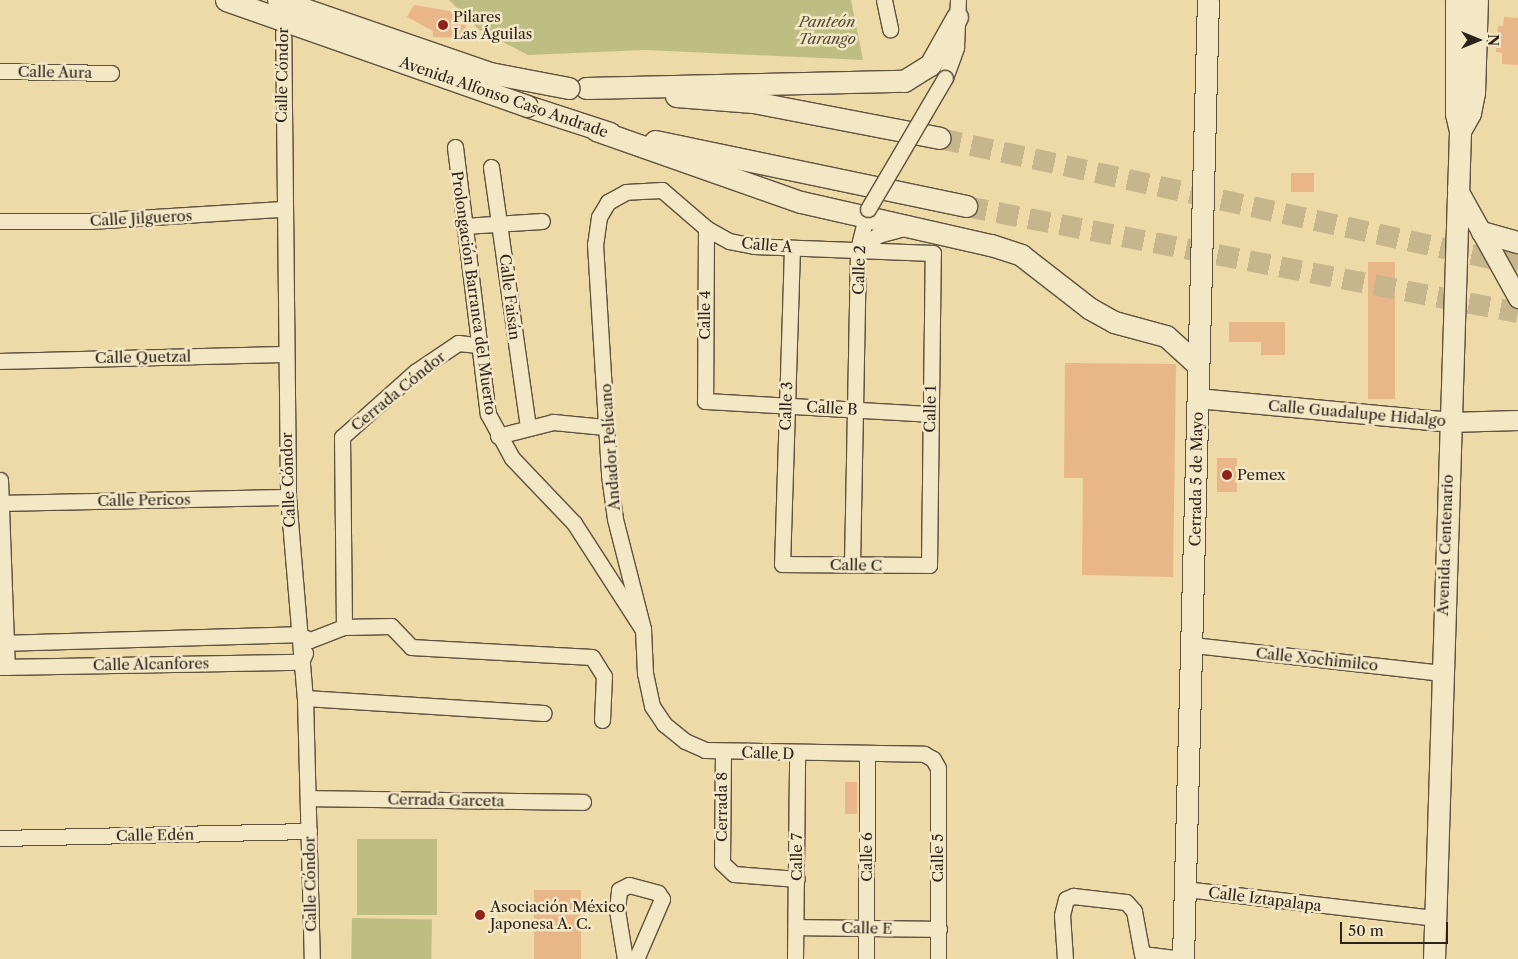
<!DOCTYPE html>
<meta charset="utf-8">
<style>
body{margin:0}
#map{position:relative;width:1518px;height:959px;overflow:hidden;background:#eddaa7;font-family:"Libre Caslon Text",serif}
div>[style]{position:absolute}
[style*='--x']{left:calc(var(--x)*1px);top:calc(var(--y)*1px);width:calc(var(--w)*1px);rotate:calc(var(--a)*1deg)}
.green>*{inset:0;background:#bebe83;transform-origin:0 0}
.building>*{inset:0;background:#e8b688;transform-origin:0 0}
.secondary-tunnel>*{height:21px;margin-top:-10.5px;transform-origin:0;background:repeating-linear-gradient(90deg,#c7b58b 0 21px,transparent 0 32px)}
.roads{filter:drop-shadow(1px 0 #5e513e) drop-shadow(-1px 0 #5e513e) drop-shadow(0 1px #5e513e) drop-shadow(0 -1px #5e513e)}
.minor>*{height:15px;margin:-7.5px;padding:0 7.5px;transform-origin:7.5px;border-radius:7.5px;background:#f3e7c6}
.tertiary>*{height:19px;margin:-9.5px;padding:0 9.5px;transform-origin:9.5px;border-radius:9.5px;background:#f3e7c6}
.secondary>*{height:21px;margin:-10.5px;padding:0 10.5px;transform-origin:10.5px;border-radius:10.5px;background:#f3e7c6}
.bridges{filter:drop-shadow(1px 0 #5e513e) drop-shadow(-1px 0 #5e513e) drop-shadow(0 1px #5e513e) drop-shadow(0 -1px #5e513e)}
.minor-bridge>*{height:15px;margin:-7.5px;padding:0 7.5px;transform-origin:7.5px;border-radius:7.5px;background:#f3e7c6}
.secondary-bridge>*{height:21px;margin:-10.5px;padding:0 10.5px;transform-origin:10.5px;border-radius:10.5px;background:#f3e7c6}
.dots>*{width:14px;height:14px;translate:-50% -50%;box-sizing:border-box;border:2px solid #f3e7c6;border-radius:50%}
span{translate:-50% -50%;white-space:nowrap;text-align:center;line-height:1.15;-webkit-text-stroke:5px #f3e7c6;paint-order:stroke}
.poi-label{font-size:15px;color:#2e231b}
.left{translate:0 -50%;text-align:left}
.park-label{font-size:15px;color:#524a35;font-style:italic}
.street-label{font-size:15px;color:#2e231b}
.north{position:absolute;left:1453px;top:15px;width:50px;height:50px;-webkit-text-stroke:4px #f3e7c6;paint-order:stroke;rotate:90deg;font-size:14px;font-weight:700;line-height:20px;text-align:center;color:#2e231b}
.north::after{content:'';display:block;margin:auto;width:18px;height:22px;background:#2e231b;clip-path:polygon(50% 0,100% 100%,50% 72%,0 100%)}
.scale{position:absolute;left:1340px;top:922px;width:108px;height:22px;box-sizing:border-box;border:2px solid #2e231b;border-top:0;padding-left:6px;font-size:15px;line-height:18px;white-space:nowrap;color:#2e231b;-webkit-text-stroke:4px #f3e7c6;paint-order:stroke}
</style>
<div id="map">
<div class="green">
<i style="clip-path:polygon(449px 0,851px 0,863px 60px,645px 50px,528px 55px,478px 29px)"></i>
<i style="left:357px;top:839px;width:80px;height:76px"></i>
<i style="left:352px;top:918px;width:80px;height:41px;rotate:1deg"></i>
</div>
<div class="building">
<i style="clip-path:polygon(414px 5px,462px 13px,466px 21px,465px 38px,433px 37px,433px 31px,407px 17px)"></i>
<i style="clip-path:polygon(1504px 17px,1518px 18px,1518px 65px,1502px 64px,1502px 53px,1496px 52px,1498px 26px,1503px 26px)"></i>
<i style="left:1291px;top:173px;width:23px;height:19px"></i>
<i style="left:1368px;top:262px;width:27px;height:137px"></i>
<i style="clip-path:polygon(1229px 322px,1285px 322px,1285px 355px,1261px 355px,1261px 342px,1229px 342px)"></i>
<i style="clip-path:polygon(1065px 363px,1176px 364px,1173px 577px,1082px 575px,1083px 478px,1064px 478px)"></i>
<i style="left:1217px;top:458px;width:20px;height:34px"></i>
<i style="left:845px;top:782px;width:12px;height:32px"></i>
<i style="left:534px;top:890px;width:47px;height:69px"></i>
</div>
<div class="secondary-tunnel">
<i style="--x:940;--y:138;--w:592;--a:12.3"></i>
<i style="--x:966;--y:206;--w:562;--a:10.87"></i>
</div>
<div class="roads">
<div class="minor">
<i style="--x:884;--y:0;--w:30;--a:78"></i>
<i style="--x:283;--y:12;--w:485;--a:89.4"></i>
<i style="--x:288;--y:497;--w:202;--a:85.2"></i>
<i style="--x:305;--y:698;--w:261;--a:88.5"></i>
<i style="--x:0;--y:71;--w:111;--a:1"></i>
<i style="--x:945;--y:78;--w:33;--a:-70"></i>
<i style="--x:956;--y:47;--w:47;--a:-87.6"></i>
<i style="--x:455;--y:147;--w:269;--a:83"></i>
<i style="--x:488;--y:414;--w:50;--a:61.4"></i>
<i style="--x:512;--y:458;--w:90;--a:46.4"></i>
<i style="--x:574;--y:523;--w:124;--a:57.2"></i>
<i style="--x:491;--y:167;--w:263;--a:81.9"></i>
<i style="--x:0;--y:221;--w:90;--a:0"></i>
<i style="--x:90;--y:221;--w:193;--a:-3.6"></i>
<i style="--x:464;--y:226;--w:78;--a:-3.7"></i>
<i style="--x:706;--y:228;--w:173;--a:90.3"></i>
<i style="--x:705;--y:401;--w:225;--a:3.3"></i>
<i style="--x:792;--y:248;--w:316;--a:91.8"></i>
<i style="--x:782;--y:564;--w:147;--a:0.4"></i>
<i style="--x:929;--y:565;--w:312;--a:-89.3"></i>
<i style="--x:933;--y:253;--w:179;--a:-177.8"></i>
<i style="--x:754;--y:246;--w:25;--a:-169"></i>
<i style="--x:729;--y:241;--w:26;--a:-151"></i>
<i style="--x:706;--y:228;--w:58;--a:-139.2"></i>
<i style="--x:662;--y:190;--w:36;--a:177"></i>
<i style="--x:626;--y:192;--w:21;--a:151"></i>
<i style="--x:608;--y:202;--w:17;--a:121"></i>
<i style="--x:599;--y:217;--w:27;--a:98"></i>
<i style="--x:595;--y:244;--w:231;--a:86.5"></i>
<i style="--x:609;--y:475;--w:44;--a:82.2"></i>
<i style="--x:615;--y:519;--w:114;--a:75.7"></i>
<i style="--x:643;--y:629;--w:44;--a:87.4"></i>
<i style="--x:645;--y:673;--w:34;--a:78"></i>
<i style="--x:652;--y:706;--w:22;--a:56"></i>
<i style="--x:664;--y:724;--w:27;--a:39"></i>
<i style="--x:685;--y:741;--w:22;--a:24"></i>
<i style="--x:705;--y:750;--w:219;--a:1"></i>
<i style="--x:924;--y:754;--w:10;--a:29"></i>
<i style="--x:933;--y:759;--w:10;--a:61"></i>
<i style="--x:938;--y:768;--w:191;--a:90"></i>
<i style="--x:858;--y:249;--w:24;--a:-35"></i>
<i style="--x:878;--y:235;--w:27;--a:-15"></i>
<i style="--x:0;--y:361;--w:286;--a:-1.4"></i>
<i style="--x:498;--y:436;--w:57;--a:-14.3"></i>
<i style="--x:553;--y:422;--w:52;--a:5.5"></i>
<i style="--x:0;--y:480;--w:187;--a:87.9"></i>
<i style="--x:1;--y:503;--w:287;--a:-1.2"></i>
<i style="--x:852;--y:565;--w:316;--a:-88.9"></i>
<i style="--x:858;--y:249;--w:41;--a:-76"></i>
<i style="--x:344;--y:627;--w:47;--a:-1.2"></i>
<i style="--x:391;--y:626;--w:29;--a:46"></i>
<i style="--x:411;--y:647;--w:181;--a:3.2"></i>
<i style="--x:592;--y:657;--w:22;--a:58"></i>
<i style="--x:604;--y:676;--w:44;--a:92.6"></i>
<i style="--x:0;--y:643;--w:297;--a:-1.7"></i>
<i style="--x:297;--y:634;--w:14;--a:25"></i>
<i style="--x:310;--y:640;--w:36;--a:-21"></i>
<i style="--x:344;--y:627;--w:190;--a:-90.6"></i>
<i style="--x:342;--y:437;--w:98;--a:-41.7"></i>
<i style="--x:415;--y:372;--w:52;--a:-34"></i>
<i style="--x:458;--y:343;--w:20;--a:6"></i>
<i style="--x:1193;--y:645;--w:250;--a:6.4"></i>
<i style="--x:0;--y:667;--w:301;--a:-1"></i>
<i style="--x:301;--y:662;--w:10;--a:-66"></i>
<i style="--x:305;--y:698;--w:239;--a:3.6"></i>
<i style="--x:723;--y:751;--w:112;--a:90.5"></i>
<i style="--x:722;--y:863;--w:16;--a:43"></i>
<i style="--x:734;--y:874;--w:63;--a:4.5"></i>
<i style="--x:308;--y:798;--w:275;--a:0.8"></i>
<i style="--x:0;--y:838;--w:309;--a:-1.3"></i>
<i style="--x:1185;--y:889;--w:252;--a:6.6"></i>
<i style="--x:796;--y:927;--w:143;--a:0.8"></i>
<i style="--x:625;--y:959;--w:50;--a:-99.3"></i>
<i style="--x:617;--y:910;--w:20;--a:-84"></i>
<i style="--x:619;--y:890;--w:11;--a:-27"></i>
<i style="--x:629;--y:885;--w:30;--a:15"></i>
<i style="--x:658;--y:893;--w:7;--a:56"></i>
<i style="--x:662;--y:899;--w:65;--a:113.4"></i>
<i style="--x:795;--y:959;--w:205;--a:-89.4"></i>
<i style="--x:866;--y:959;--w:205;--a:-89.7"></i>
<i style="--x:1065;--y:959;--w:44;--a:-93.9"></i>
<i style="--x:1062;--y:915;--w:16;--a:-76"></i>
<i style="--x:1066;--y:899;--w:8;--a:-23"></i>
<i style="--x:1073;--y:896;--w:53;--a:6.5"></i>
<i style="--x:1126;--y:902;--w:12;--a:48"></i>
<i style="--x:1134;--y:911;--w:44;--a:79.5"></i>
<i style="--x:1142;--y:954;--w:41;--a:7"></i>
</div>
<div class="tertiary">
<i style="--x:1457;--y:188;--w:126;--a:61"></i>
<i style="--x:1197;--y:398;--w:253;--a:5.4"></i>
<i style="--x:1449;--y:422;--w:69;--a:-1.7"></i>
</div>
<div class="secondary">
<i style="--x:586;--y:88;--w:318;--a:-1.3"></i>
<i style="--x:904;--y:81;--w:31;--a:-32"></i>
<i style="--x:930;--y:65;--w:55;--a:-60.6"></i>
<i style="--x:676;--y:96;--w:77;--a:4.5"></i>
<i style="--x:753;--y:102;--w:190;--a:10.9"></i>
<i style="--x:527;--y:106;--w:87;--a:18"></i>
<i style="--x:596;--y:130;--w:217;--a:19.4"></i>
<i style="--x:801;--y:202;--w:195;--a:12.8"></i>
<i style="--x:991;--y:245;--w:32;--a:18"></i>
<i style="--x:1021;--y:255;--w:86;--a:37.9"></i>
<i style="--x:1089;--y:308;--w:29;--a:29"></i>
<i style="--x:1114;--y:322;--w:54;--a:15.1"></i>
<i style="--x:1166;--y:336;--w:43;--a:42.2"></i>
<i style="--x:1460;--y:131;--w:21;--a:-61"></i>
<i style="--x:1470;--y:113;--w:20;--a:-79"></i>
<i style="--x:1474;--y:93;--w:93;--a:-88.2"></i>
<i style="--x:655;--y:141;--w:318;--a:11.8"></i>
<i style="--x:1482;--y:232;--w:37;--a:16"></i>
<i style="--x:1183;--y:959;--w:959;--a:-88.51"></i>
<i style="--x:1434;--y:959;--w:828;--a:-88.2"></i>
<i style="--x:1460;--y:131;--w:17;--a:-103"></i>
<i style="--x:1456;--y:114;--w:114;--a:-90"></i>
</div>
</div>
<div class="bridges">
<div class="minor-bridge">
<i style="--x:868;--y:209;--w:152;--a:-59.6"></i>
</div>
<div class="secondary-bridge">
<i style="--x:226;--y:0;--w:319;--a:19.4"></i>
<i style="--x:278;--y:0;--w:224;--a:19"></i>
<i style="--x:490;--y:73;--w:80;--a:10.8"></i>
</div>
</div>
<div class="dots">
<i style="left:443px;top:25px;background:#8f2418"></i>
<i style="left:1227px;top:475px;background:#8f2418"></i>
<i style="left:480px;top:915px;background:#8f2418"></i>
</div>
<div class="poi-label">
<span class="left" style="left:453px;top:25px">Pilares<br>Las Águilas</span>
<span class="left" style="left:1237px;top:475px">Pemex</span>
<span class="left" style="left:490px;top:915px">Asociación México<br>Japonesa A. C.</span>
</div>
<div class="park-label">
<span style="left:827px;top:30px">Panteón<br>Tarango</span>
</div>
<div class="street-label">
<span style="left:55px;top:72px;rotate:1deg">Calle Aura</span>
<span style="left:282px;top:75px;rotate:-89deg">Calle Cóndor</span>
<span style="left:504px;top:97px;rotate:19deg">Avenida Alfonso Caso Andrade</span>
<span style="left:141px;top:218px;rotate:-3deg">Calle Jilgueros</span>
<span style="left:767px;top:245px;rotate:5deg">Calle A</span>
<span style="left:859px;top:270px;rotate:-88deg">Calle 2</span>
<span style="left:474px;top:293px;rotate:82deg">Prolongación Barranca del Muerto</span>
<span style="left:510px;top:297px;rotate:83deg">Calle Faisán</span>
<span style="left:705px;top:315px;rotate:-90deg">Calle 4</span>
<span style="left:143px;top:357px;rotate:-1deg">Calle Quetzal</span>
<span style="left:398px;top:391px;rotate:-39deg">Cerrada Cóndor</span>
<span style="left:786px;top:406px;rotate:-88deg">Calle 3</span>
<span style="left:832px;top:408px;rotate:3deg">Calle B</span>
<span style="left:930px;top:409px;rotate:-89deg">Calle 1</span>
<span style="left:1357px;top:413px;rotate:5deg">Calle Guadalupe Hidalgo</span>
<span style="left:610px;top:447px;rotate:-94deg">Andador Pelícano</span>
<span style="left:1196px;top:479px;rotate:-89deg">Cerrada 5 de Mayo</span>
<span style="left:288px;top:480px;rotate:-92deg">Calle Cóndor</span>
<span style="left:144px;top:500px;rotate:-1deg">Calle Pericos</span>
<span style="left:1445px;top:545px;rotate:-88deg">Avenida Centenario</span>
<span style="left:856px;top:565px;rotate:1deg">Calle C</span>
<span style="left:1317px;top:659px;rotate:6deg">Calle Xochimilco</span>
<span style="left:151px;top:664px;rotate:-1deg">Calle Alcanfores</span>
<span style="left:768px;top:753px;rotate:2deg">Calle D</span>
<span style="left:446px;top:800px;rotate:1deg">Cerrada Garceta</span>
<span style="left:722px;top:807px;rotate:-90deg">Cerrada 8</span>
<span style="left:155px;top:835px;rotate:-1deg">Calle Edén</span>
<span style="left:797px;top:857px;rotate:-90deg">Calle 7</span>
<span style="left:867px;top:857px;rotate:-90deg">Calle 6</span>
<span style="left:938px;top:858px;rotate:-90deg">Calle 5</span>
<span style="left:310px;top:884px;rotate:-91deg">Calle Cóndor</span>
<span style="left:1265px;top:899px;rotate:7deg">Calle Iztapalapa</span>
<span style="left:867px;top:928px;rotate:1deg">Calle E</span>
</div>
<div class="north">N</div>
<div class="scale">50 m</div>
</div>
